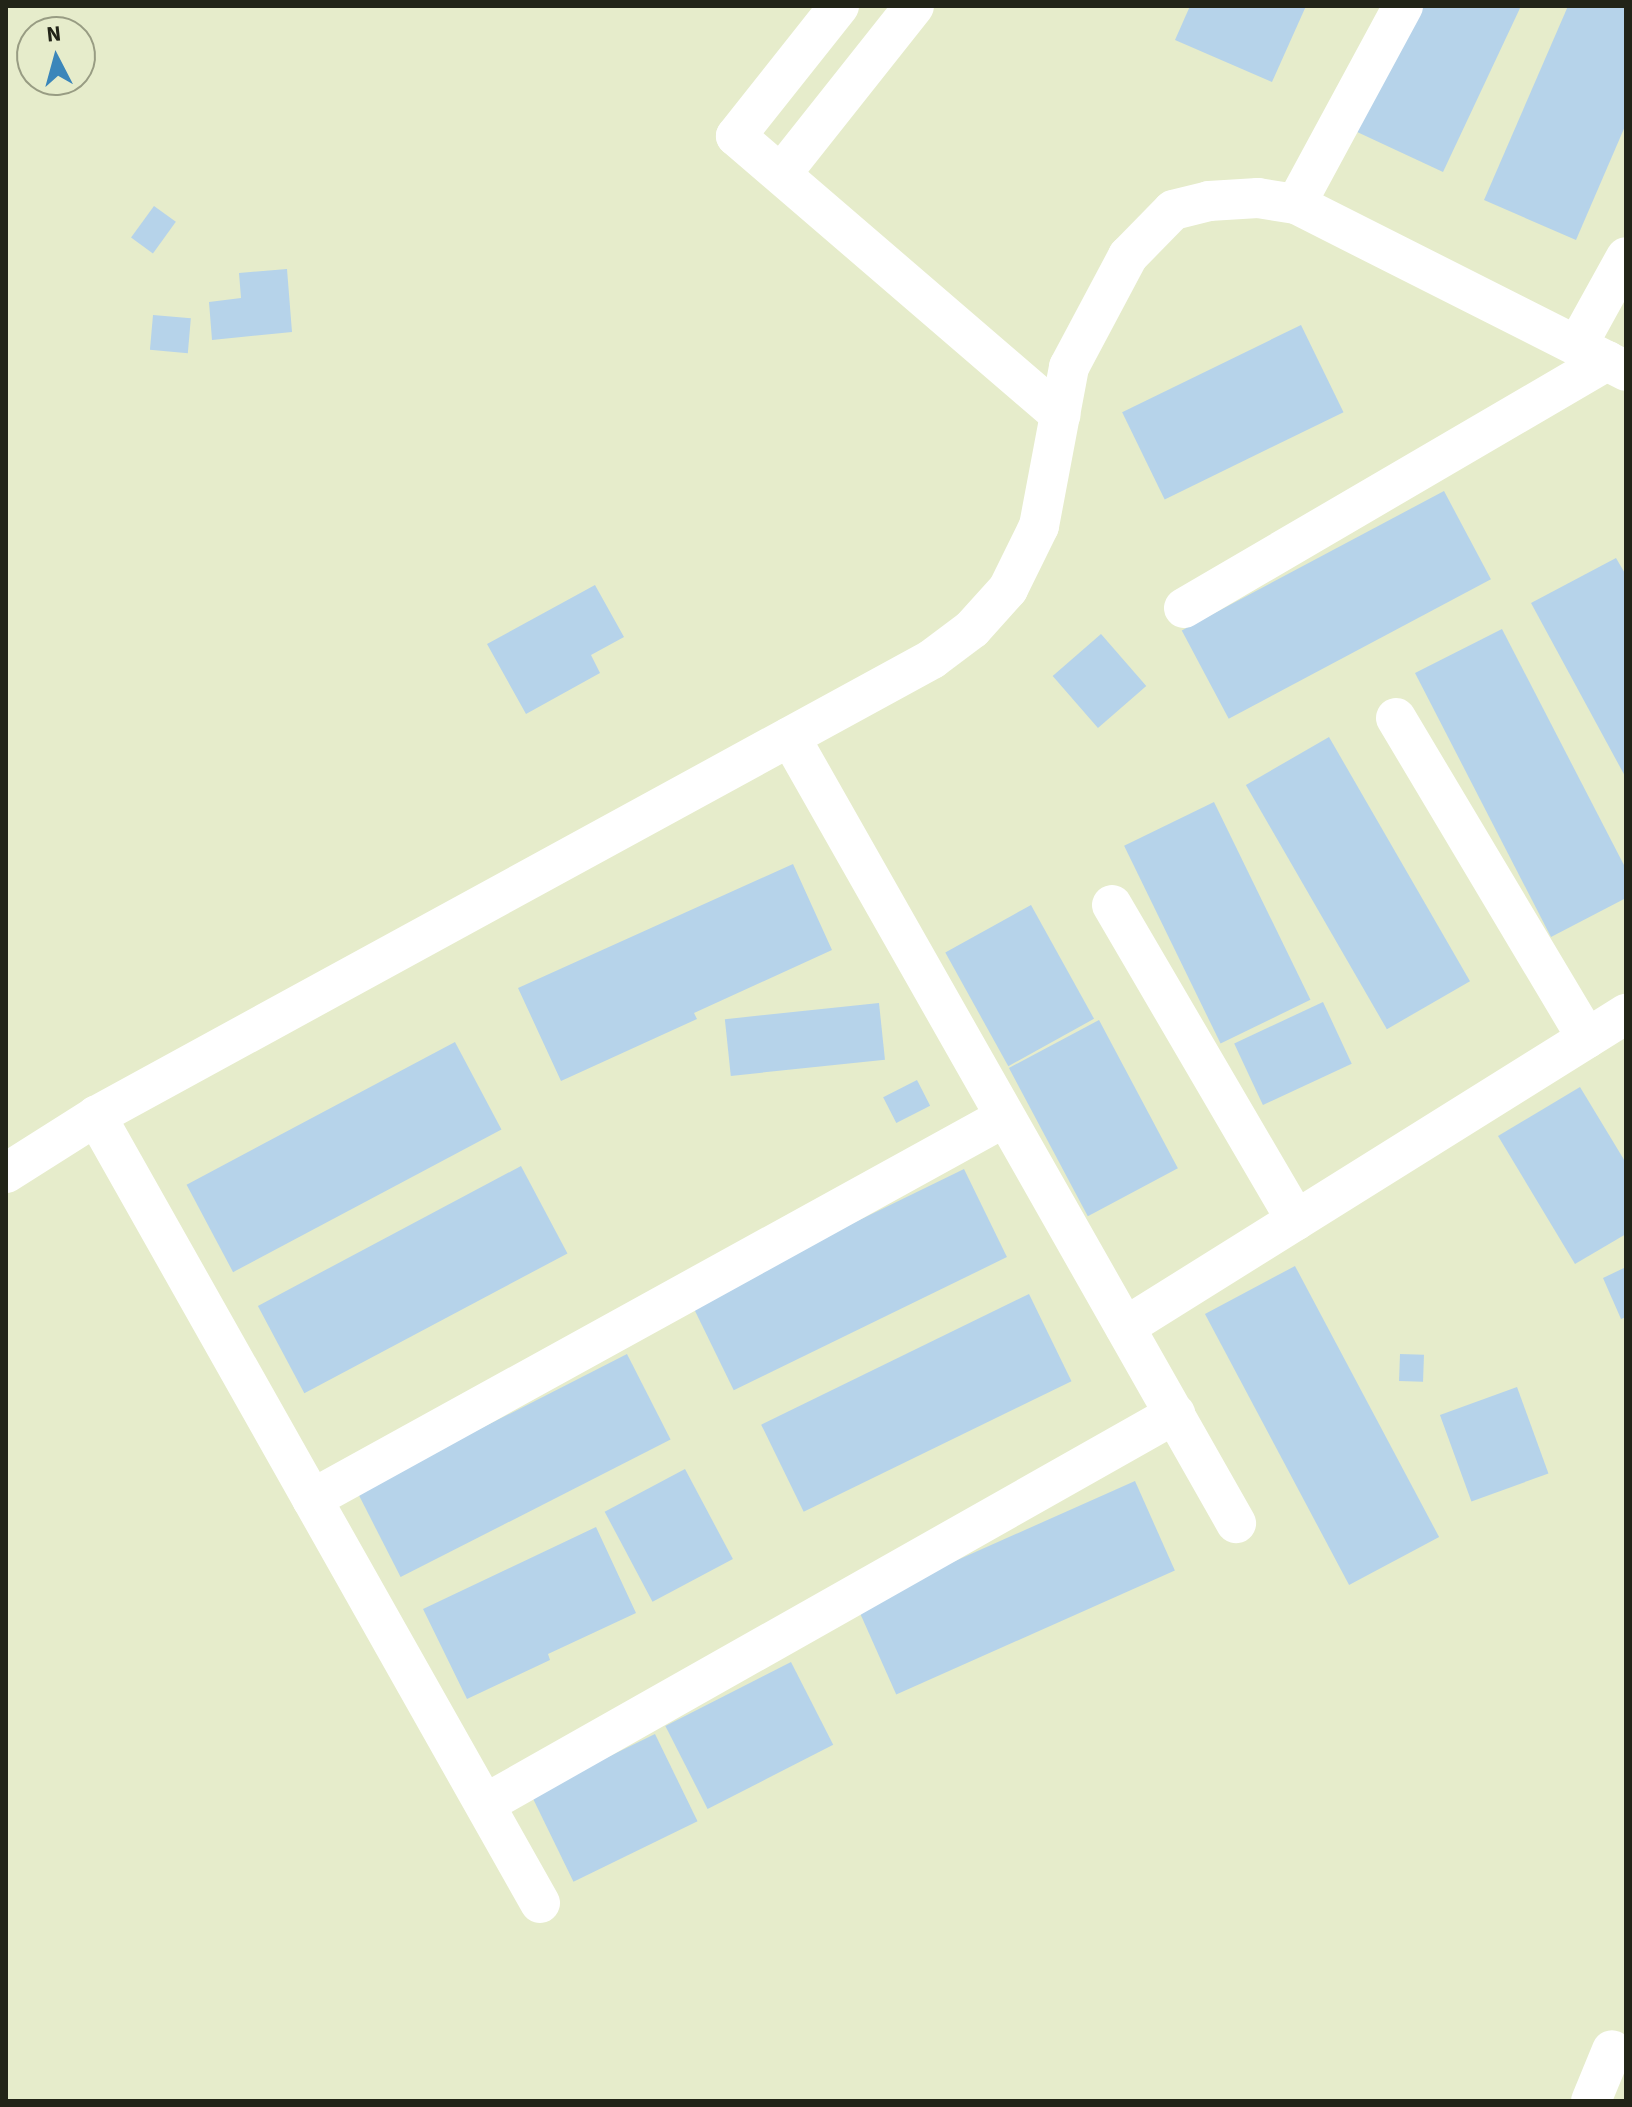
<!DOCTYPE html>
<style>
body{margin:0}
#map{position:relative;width:1632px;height:2107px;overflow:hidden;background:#e6eccb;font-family:"Source Sans 3",sans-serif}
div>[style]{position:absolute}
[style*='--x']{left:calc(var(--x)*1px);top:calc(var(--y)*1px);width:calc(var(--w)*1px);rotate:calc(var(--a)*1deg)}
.building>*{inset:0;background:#b6d3ea;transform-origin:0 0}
.minor>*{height:40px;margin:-20px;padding:0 20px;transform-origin:20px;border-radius:20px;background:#fff}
span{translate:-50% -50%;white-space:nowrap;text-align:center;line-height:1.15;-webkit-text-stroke:6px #e6eccb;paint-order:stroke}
.frame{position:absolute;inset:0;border:8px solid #222418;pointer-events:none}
.north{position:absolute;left:16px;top:16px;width:80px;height:80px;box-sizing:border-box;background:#e6eccb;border:2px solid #989c83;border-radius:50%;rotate:354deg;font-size:22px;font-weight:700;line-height:32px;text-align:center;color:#222418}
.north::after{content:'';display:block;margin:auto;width:28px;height:36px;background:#3b86ba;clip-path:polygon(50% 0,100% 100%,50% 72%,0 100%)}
</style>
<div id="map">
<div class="building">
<i style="clip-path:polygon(1190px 6px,1306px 6px,1272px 82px,1175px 40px)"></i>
<i style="clip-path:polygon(1414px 6px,1521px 6px,1443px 172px,1355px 131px)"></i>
<i style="clip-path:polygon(1568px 6px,1626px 6px,1626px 124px,1576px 240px,1484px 200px)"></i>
<i style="left:154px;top:206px;width:27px;height:39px;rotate:36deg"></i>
<i style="clip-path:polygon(287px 269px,292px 332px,212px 340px,209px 302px,241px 298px,239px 273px)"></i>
<i style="left:153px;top:315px;width:38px;height:35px;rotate:5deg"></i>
<i style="left:1301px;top:325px;width:97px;height:199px;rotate:64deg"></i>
<i style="left:1444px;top:491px;width:100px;height:297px;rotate:62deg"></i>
<i style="clip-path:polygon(1616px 558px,1626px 575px,1626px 778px,1531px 603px)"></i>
<i style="clip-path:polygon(595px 585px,624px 637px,591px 655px,600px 673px,526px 714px,487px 644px)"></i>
<i style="clip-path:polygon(1502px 629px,1626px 869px,1626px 898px,1551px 937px,1415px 673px)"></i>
<i style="left:1101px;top:634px;width:69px;height:64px;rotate:49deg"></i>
<i style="left:1329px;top:737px;width:282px;height:96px;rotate:60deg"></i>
<i style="left:1214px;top:802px;width:220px;height:100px;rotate:64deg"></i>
<i style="clip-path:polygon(793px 864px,832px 950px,694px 1013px,697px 1019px,561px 1081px,518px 988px)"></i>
<i style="left:1031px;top:905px;width:130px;height:98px;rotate:61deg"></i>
<i style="left:1323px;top:1002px;width:68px;height:98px;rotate:65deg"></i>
<i style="left:879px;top:1003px;width:57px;height:155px;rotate:84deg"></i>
<i style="left:1099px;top:1020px;width:168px;height:102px;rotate:62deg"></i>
<i style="left:455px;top:1042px;width:99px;height:304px;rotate:62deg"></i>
<i style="left:917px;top:1080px;width:29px;height:38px;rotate:63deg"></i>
<i style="clip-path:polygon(1580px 1087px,1626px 1163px,1626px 1234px,1575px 1264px,1498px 1136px)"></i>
<i style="left:521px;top:1166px;width:99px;height:298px;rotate:62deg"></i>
<i style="left:964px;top:1169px;width:98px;height:304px;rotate:64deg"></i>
<i style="left:1295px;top:1266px;width:307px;height:102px;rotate:62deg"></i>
<i style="clip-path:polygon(1626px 1267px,1626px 1317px,1621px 1319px,1603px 1278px)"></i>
<i style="left:1029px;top:1294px;width:97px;height:298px;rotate:64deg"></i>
<i style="left:627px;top:1354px;width:96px;height:303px;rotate:63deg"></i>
<i style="left:1400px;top:1354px;width:24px;height:27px;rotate:2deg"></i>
<i style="left:1517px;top:1387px;width:92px;height:82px;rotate:70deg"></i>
<i style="left:685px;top:1469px;width:102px;height:91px;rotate:62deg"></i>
<i style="left:1135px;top:1481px;width:98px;height:305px;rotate:66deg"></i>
<i style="clip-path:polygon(596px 1527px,636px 1613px,548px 1654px,550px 1660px,467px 1699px,423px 1609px)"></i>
<i style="left:791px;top:1662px;width:93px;height:141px;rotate:63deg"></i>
<i style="left:655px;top:1734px;width:97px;height:138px;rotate:64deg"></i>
</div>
<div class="minor">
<i style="--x:839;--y:6;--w:166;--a:128.4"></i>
<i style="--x:736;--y:136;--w:428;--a:40.7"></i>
<i style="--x:781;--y:174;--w:214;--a:-51.6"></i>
<i style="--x:1296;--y:204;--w:225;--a:-61.6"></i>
<i style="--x:1578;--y:344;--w:99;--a:-61.1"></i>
<i style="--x:1184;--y:608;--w:490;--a:-30.3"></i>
<i style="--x:1396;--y:718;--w:373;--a:59.2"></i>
<i style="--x:790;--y:737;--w:904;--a:60.43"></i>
<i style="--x:1112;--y:905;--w:365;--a:59.7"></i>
<i style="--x:6;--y:1173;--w:107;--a:-32.3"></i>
<i style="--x:1125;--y:1327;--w:591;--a:-32"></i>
<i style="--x:312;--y:1499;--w:791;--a:-28.86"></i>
<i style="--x:485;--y:1804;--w:793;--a:-29.48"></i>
<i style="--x:540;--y:1903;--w:904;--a:-119.43"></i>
<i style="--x:96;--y:1116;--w:953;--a:-28.66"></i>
<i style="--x:932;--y:659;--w:50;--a:-36.9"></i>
<i style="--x:972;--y:629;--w:54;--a:-48"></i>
<i style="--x:1008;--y:589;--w:70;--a:-63.8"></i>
<i style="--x:1039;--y:526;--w:162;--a:-79.3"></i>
<i style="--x:1069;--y:367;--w:126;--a:-62"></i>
<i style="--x:1128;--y:256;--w:64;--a:-45.6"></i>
<i style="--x:1173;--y:210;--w:37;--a:-14"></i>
<i style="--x:1209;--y:201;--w:49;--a:-3.5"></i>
<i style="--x:1258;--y:198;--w:38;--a:9"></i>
<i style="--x:1296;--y:204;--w:370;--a:26.8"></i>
<i style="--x:1591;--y:2101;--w:55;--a:-67.6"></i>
</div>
<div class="frame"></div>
<div class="north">N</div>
</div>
